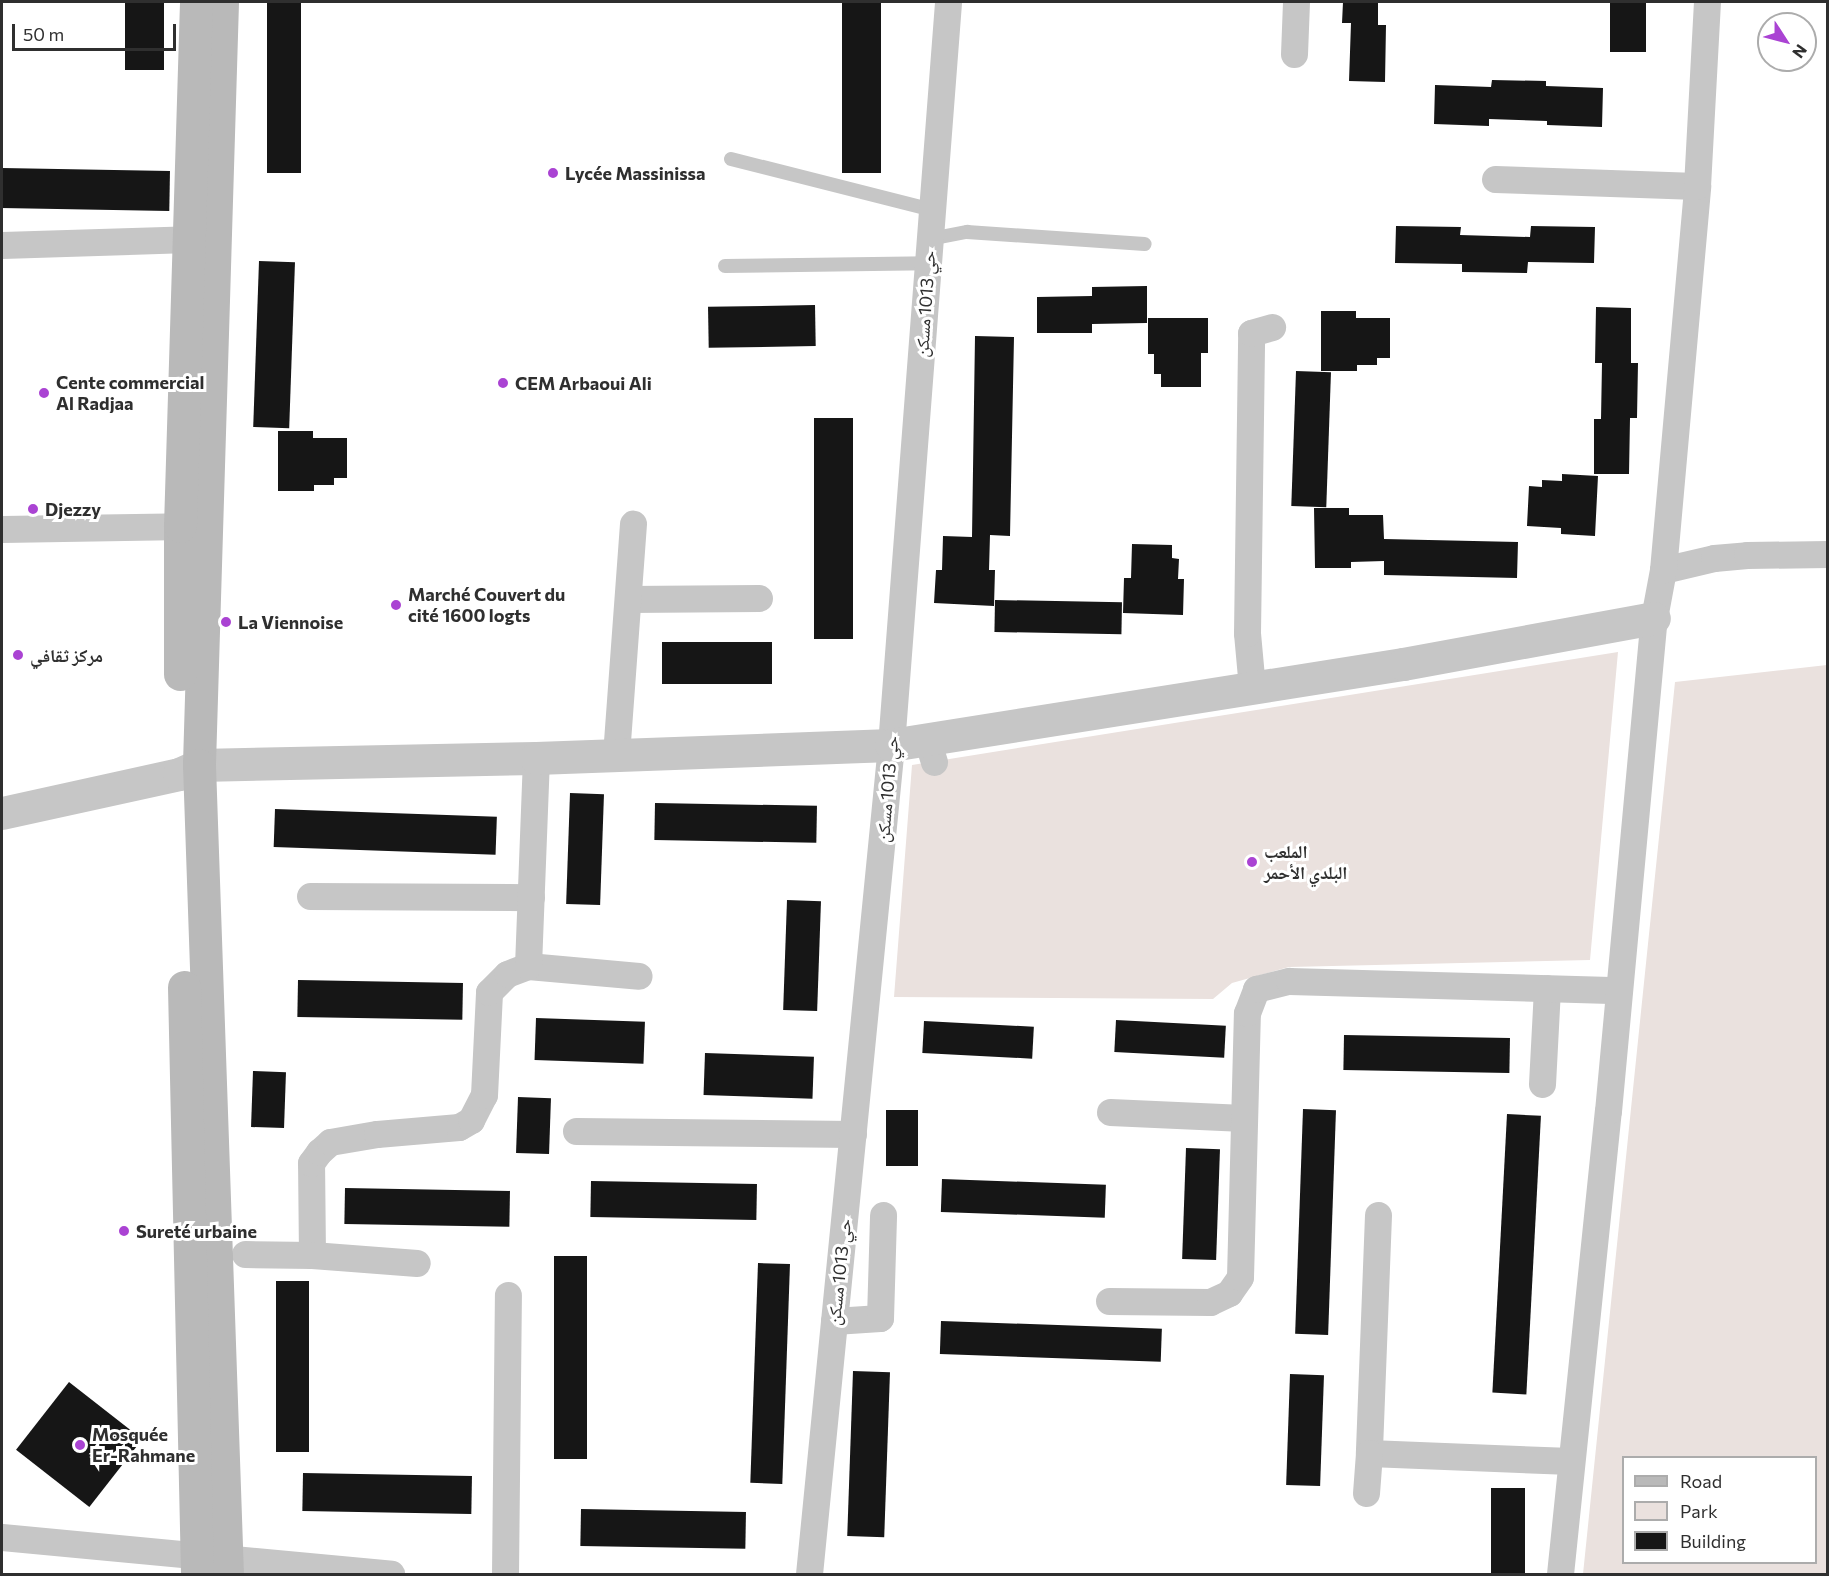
<!DOCTYPE html>
<meta charset="utf-8">
<style>
body{margin:0}
#map{position:relative;width:1829px;height:1576px;overflow:hidden;background:#fff;font-family:Commissioner,"Noto Naskh Arabic",sans-serif}
div>[style]{position:absolute}
[style*='--x']{left:calc(var(--x)*1px);top:calc(var(--y)*1px);width:calc(var(--w)*1px);rotate:calc(var(--a)*1deg)}
.green>*{inset:0;background:#eae1de}
.building>*{inset:0;background:#161616;transform-origin:0 0}
.service>*{height:14px;margin:-7px;padding:0 7px;transform-origin:7px;border-radius:7px;background:#c6c6c6}
.minor>*{height:27px;margin:-13.5px;padding:0 13.5px;transform-origin:13.5px;border-radius:13.5px;background:#c6c6c6}
.tertiary>*{height:33px;margin:-16.5px;padding:0 16.5px;transform-origin:16.5px;border-radius:16.5px;background:#c6c6c6}
.secondary>*{height:33px;margin:-16.5px;padding:0 16.5px;transform-origin:16.5px;border-radius:16.5px;background:#b9b9b9}
.dots>*{width:16px;height:16px;translate:-50% -50%;box-sizing:border-box;border:3px solid #fff;border-radius:50%}
span{translate:-50% -50%;white-space:nowrap;text-align:center;line-height:1.15;-webkit-text-stroke:6px #fff;paint-order:stroke}
.poi-label{font-size:18px;color:#2f2f2f;font-weight:700}
.left{translate:0 -50%;text-align:left}
.street-label{font-size:18px;color:#2f2f2f}
.frame{position:absolute;inset:0;border:3px solid #2f2f2f;pointer-events:none}
.legend{position:absolute;left:1622px;top:1456px;width:195px;height:108px;box-sizing:border-box;background:#fff;border:2px solid #acacac;margin:0;padding:8px 10px;list-style:none;font-size:18px;color:#2f2f2f}
.legend li{display:flex;align-items:center;gap:12px;height:30px}
.legend b{width:30px;border:2px solid #acacac}
.north{position:absolute;left:1757px;top:12px;width:60px;height:60px;box-sizing:border-box;background:#fff;border:2px solid #acacac;border-radius:50%;rotate:126deg;font-size:16px;font-weight:700;line-height:24px;text-align:center;color:#2f2f2f}
.north::after{content:'';display:block;margin:auto;width:21px;height:27px;background:#aa43d3;clip-path:polygon(50% 0,100% 100%,50% 72%,0 100%)}
.scale{position:absolute;left:12px;top:24px;width:164px;height:27px;box-sizing:border-box;border:3px solid #2f2f2f;border-top:0;padding-left:8px;font-size:18px;line-height:21px;white-space:nowrap;color:#2f2f2f;-webkit-text-stroke:4px #fff;paint-order:stroke}
</style>
<div id="map">
<div class="green">
<i style="clip-path:polygon(1618px 652px,1590px 960px,1289px 967px,1232px 983px,1213px 999px,894px 997px,912px 765px)"></i>
<i style="clip-path:polygon(evenodd,1827px 665px,1827px 1574px,1583px 1574px,1675px 682px,1827px 665px,1624px 1458px,1816px 1458px,1816px 1562px,1624px 1562px,1624px 1458px)"></i>
</div>
<div class="building">
<i style="left:125px;top:2px;width:39px;height:68px"></i>
<i style="left:267px;top:2px;width:34px;height:171px"></i>
<i style="left:842px;top:2px;width:39px;height:171px"></i>
<i style="clip-path:polygon(1343px 2px,1378px 2px,1378px 25px,1386px 25px,1385px 82px,1349px 81px,1351px 23px,1342px 23px)"></i>
<i style="left:1610px;top:2px;width:36px;height:50px"></i>
<i style="clip-path:polygon(1492px 80px,1546px 81px,1546px 86px,1603px 88px,1602px 127px,1547px 125px,1547px 121px,1489px 119px,1489px 126px,1434px 124px,1435px 85px,1491px 87px)"></i>
<i style="left:2px;top:168px;width:168px;height:40px;rotate:1deg"></i>
<i style="clip-path:polygon(1396px 226px,1461px 227px,1460px 235px,1530px 237px,1531px 226px,1595px 227px,1594px 263px,1528px 262px,1527px 273px,1462px 272px,1462px 264px,1395px 263px)"></i>
<i style="left:259px;top:261px;width:36px;height:166px;rotate:2deg"></i>
<i style="clip-path:polygon(1147px 286px,1147px 323px,1092px 324px,1092px 333px,1037px 333px,1037px 297px,1092px 296px,1092px 287px)"></i>
<i style="left:815px;top:305px;width:41px;height:107px;rotate:89deg"></i>
<i style="clip-path:polygon(1596px 307px,1631px 308px,1631px 363px,1638px 363px,1637px 418px,1630px 418px,1629px 474px,1594px 474px,1594px 419px,1601px 419px,1602px 363px,1595px 363px)"></i>
<i style="clip-path:polygon(1321px 311px,1356px 311px,1356px 318px,1390px 318px,1390px 358px,1377px 358px,1377px 365px,1357px 365px,1357px 371px,1321px 371px)"></i>
<i style="clip-path:polygon(1148px 318px,1208px 318px,1208px 353px,1201px 353px,1201px 387px,1161px 387px,1161px 374px,1154px 374px,1154px 354px,1148px 354px)"></i>
<i style="clip-path:polygon(975px 336px,1014px 337px,1010px 536px,990px 535px,989px 570px,995px 570px,994px 606px,934px 603px,936px 570px,942px 570px,943px 536px,972px 537px)"></i>
<i style="left:1296px;top:371px;width:35px;height:135px;rotate:2deg"></i>
<i style="left:814px;top:418px;width:39px;height:221px"></i>
<i style="clip-path:polygon(278px 431px,313px 431px,313px 438px,347px 438px,347px 478px,334px 478px,334px 485px,314px 485px,314px 491px,278px 491px)"></i>
<i style="clip-path:polygon(1562px 474px,1598px 476px,1595px 536px,1561px 534px,1561px 528px,1527px 526px,1529px 486px,1542px 487px,1542px 480px,1562px 481px)"></i>
<i style="clip-path:polygon(1314px 508px,1349px 508px,1349px 515px,1383px 515px,1384px 539px,1518px 542px,1517px 578px,1384px 575px,1384px 561px,1351px 562px,1351px 568px,1315px 568px)"></i>
<i style="clip-path:polygon(1132px 544px,1172px 545px,1172px 558px,1179px 559px,1178px 579px,1184px 579px,1183px 615px,1123px 613px,1124px 578px,1131px 578px)"></i>
<i style="left:995px;top:600px;width:127px;height:32px;rotate:1deg"></i>
<i style="left:772px;top:642px;width:42px;height:110px;rotate:90deg"></i>
<i style="left:570px;top:793px;width:34px;height:111px;rotate:2deg"></i>
<i style="left:655px;top:803px;width:162px;height:37px;rotate:1deg"></i>
<i style="left:275px;top:809px;width:222px;height:38px;rotate:2deg"></i>
<i style="left:787px;top:900px;width:34px;height:110px;rotate:2deg"></i>
<i style="left:298px;top:980px;width:165px;height:37px;rotate:1deg"></i>
<i style="left:536px;top:1018px;width:109px;height:42px;rotate:2deg"></i>
<i style="left:1116px;top:1020px;width:110px;height:32px;rotate:3deg"></i>
<i style="left:924px;top:1021px;width:110px;height:32px;rotate:3deg"></i>
<i style="left:1344px;top:1035px;width:166px;height:35px;rotate:1deg"></i>
<i style="left:705px;top:1053px;width:109px;height:42px;rotate:2deg"></i>
<i style="left:253px;top:1071px;width:33px;height:56px;rotate:2deg"></i>
<i style="left:518px;top:1097px;width:33px;height:56px;rotate:2deg"></i>
<i style="left:1303px;top:1109px;width:33px;height:225px;rotate:2deg"></i>
<i style="left:886px;top:1110px;width:32px;height:56px"></i>
<i style="left:1507px;top:1114px;width:34px;height:279px;rotate:3deg"></i>
<i style="left:1186px;top:1148px;width:34px;height:111px;rotate:2deg"></i>
<i style="left:942px;top:1179px;width:164px;height:33px;rotate:2deg"></i>
<i style="left:591px;top:1181px;width:166px;height:36px;rotate:1deg"></i>
<i style="left:345px;top:1188px;width:165px;height:36px;rotate:1deg"></i>
<i style="left:554px;top:1256px;width:33px;height:203px"></i>
<i style="left:758px;top:1263px;width:32px;height:220px;rotate:2deg"></i>
<i style="left:276px;top:1281px;width:33px;height:171px"></i>
<i style="left:941px;top:1321px;width:221px;height:33px;rotate:2deg"></i>
<i style="left:853px;top:1371px;width:37px;height:165px;rotate:2deg"></i>
<i style="left:1290px;top:1374px;width:34px;height:111px;rotate:2deg"></i>
<i style="left:69px;top:1382px;width:93px;height:86px;rotate:38deg"></i>
<i style="left:303px;top:1473px;width:169px;height:38px;rotate:1deg"></i>
<i style="left:1491px;top:1488px;width:34px;height:87px"></i>
<i style="left:581px;top:1509px;width:165px;height:37px;rotate:1deg"></i>
</div>
<div class="service">
<i style="--x:731;--y:159;--w:207;--a:14.2"></i>
<i style="--x:930;--y:239;--w:38;--a:-11"></i>
<i style="--x:967;--y:232;--w:178;--a:3.9"></i>
<i style="--x:725;--y:266;--w:203;--a:-0.8"></i>
</div>
<div class="minor">
<i style="--x:1294;--y:54;--w:52;--a:-87.8"></i>
<i style="--x:1495;--y:179;--w:202;--a:2"></i>
<i style="--x:2;--y:245;--w:187;--a:-1.8"></i>
<i style="--x:2;--y:529;--w:199;--a:-0.9"></i>
<i style="--x:1663;--y:570;--w:52;--a:-13.2"></i>
<i style="--x:1714;--y:558;--w:33;--a:-5"></i>
<i style="--x:1747;--y:555;--w:81;--a:-0.7"></i>
<i style="--x:628;--y:599;--w:131;--a:-0.4"></i>
<i style="--x:1252;--y:688;--w:55;--a:-95.2"></i>
<i style="--x:1247;--y:633;--w:300;--a:-89.2"></i>
<i style="--x:1251;--y:333;--w:22;--a:-16"></i>
<i style="--x:927;--y:739;--w:24;--a:73"></i>
<i style="--x:616;--y:755;--w:232;--a:-85.8"></i>
<i style="--x:310;--y:896;--w:221;--a:0.3"></i>
<i style="--x:528;--y:966;--w:111;--a:5.1"></i>
<i style="--x:1542;--y:1084;--w:96;--a:-87"></i>
<i style="--x:1110;--y:1112;--w:134;--a:2.6"></i>
<i style="--x:576;--y:1131;--w:277;--a:0.6"></i>
<i style="--x:1378;--y:1215;--w:238;--a:92.2"></i>
<i style="--x:1369;--y:1453;--w:202;--a:2.3"></i>
<i style="--x:245;--y:1254;--w:67;--a:0.9"></i>
<i style="--x:312;--y:1255;--w:92;--a:-90.6"></i>
<i style="--x:311;--y:1163;--w:14;--a:-54"></i>
<i style="--x:319;--y:1152;--w:15;--a:-42"></i>
<i style="--x:330;--y:1142;--w:48;--a:-9.7"></i>
<i style="--x:377;--y:1134;--w:82;--a:-4.9"></i>
<i style="--x:459;--y:1127;--w:14;--a:-30"></i>
<i style="--x:471;--y:1120;--w:28;--a:-63"></i>
<i style="--x:484;--y:1095;--w:103;--a:-87.2"></i>
<i style="--x:489;--y:992;--w:25;--a:-45"></i>
<i style="--x:507;--y:974;--w:22;--a:-21"></i>
<i style="--x:528;--y:966;--w:208;--a:-87.8"></i>
<i style="--x:312;--y:1255;--w:105;--a:4.4"></i>
<i style="--x:1109;--y:1301;--w:101;--a:0.6"></i>
<i style="--x:1210;--y:1302;--w:21;--a:-25"></i>
<i style="--x:1229;--y:1293;--w:19;--a:-55"></i>
<i style="--x:1240;--y:1277;--w:264;--a:-88.5"></i>
<i style="--x:1247;--y:1013;--w:26;--a:-69"></i>
<i style="--x:1256;--y:989;--w:34;--a:-14"></i>
<i style="--x:1289;--y:981;--w:330;--a:1.6"></i>
<i style="--x:834;--y:1321;--w:46;--a:-3.7"></i>
<i style="--x:880;--y:1318;--w:103;--a:-88.3"></i>
<i style="--x:1366;--y:1493;--w:40;--a:-85.7"></i>
<i style="--x:2;--y:1537;--w:391;--a:5.4"></i>
<i style="--x:505;--y:1574;--w:279;--a:-89.4"></i>
<i style="--x:809;--y:1574;--w:833;--a:-84.35"></i>
<i style="--x:891;--y:745;--w:745;--a:-85.61"></i>
<i style="--x:1560;--y:1574;--w:465;--a:-84.1"></i>
<i style="--x:1608;--y:1111;--w:495;--a:-84.7"></i>
<i style="--x:1654;--y:618;--w:49;--a:-79.4"></i>
<i style="--x:1663;--y:570;--w:386;--a:-84.9"></i>
<i style="--x:1697;--y:186;--w:184;--a:-86.9"></i>
</div>
<div class="tertiary">
<i style="--x:2;--y:813;--w:181;--a:-12.4"></i>
<i style="--x:179;--y:774;--w:22;--a:-24"></i>
<i style="--x:199;--y:765;--w:337;--a:-1.2"></i>
<i style="--x:536;--y:758;--w:355;--a:-2.1"></i>
<i style="--x:891;--y:745;--w:518;--a:-8.99"></i>
<i style="--x:1403;--y:664;--w:255;--a:-10.4"></i>
</div>
<div class="secondary">
<i style="--x:222;--y:2;--w:763;--a:91.73"></i>
<i style="--x:199;--y:765;--w:809;--a:88.02"></i>
<i style="--x:180;--y:674;--w:148;--a:-90"></i>
<i style="--x:180;--y:526;--w:524;--a:-88.25"></i>
<i style="--x:184;--y:987;--w:587;--a:88.73"></i>
</div>
<div class="dots">
<i style="left:553px;top:173px;background:#aa43d3"></i>
<i style="left:503px;top:383px;background:#aa43d3"></i>
<i style="left:44px;top:393px;background:#aa43d3"></i>
<i style="left:33px;top:509px;background:#aa43d3"></i>
<i style="left:396px;top:605px;background:#aa43d3"></i>
<i style="left:226px;top:622px;background:#aa43d3"></i>
<i style="left:18px;top:655px;background:#aa43d3"></i>
<i style="left:1252px;top:862px;background:#aa43d3"></i>
<i style="left:124px;top:1231px;background:#aa43d3"></i>
<i style="left:80px;top:1445px;background:#aa43d3"></i>
</div>
<div class="poi-label">
<span class="left" style="left:565px;top:173px">Lycée Massinissa</span>
<span class="left" style="left:56px;top:393px">Cente commercial<br>Al Radjaa</span>
<span class="left" style="left:515px;top:383px">CEM Arbaoui Ali</span>
<span class="left" style="left:45px;top:509px">Djezzy</span>
<span class="left" style="left:408px;top:605px">Marché Couvert du<br>cité 1600 logts</span>
<span class="left" style="left:238px;top:622px">La Viennoise</span>
<span class="left" style="left:30px;top:655px">مركز ثقافي</span>
<span class="left" style="left:1264px;top:862px">الملعب<br>البلدي الأحمر</span>
<span class="left" style="left:136px;top:1231px">Sureté urbaine</span>
<span class="left" style="left:92px;top:1445px">Mosquée<br>Er-Rahmane</span>
</div>
<div class="street-label">
<span style="left:925px;top:304px;rotate:-86deg">حي 1013 مسكن</span>
<span style="left:887px;top:789px;rotate:-85deg">حي 1013 مسكن</span>
<span style="left:839px;top:1272px;rotate:-84deg">حي 1013 مسكن</span>
</div>
<div class="frame"></div>
<ul class="legend">
<li><b style="height:8px;background:#b9b9b9"></b>Road</li>
<li><b style="height:16px;background:#eae1de"></b>Park</li>
<li><b style="height:16px;background:#161616"></b>Building</li>
</ul>
<div class="north">N</div>
<div class="scale">50 m</div>
</div>
